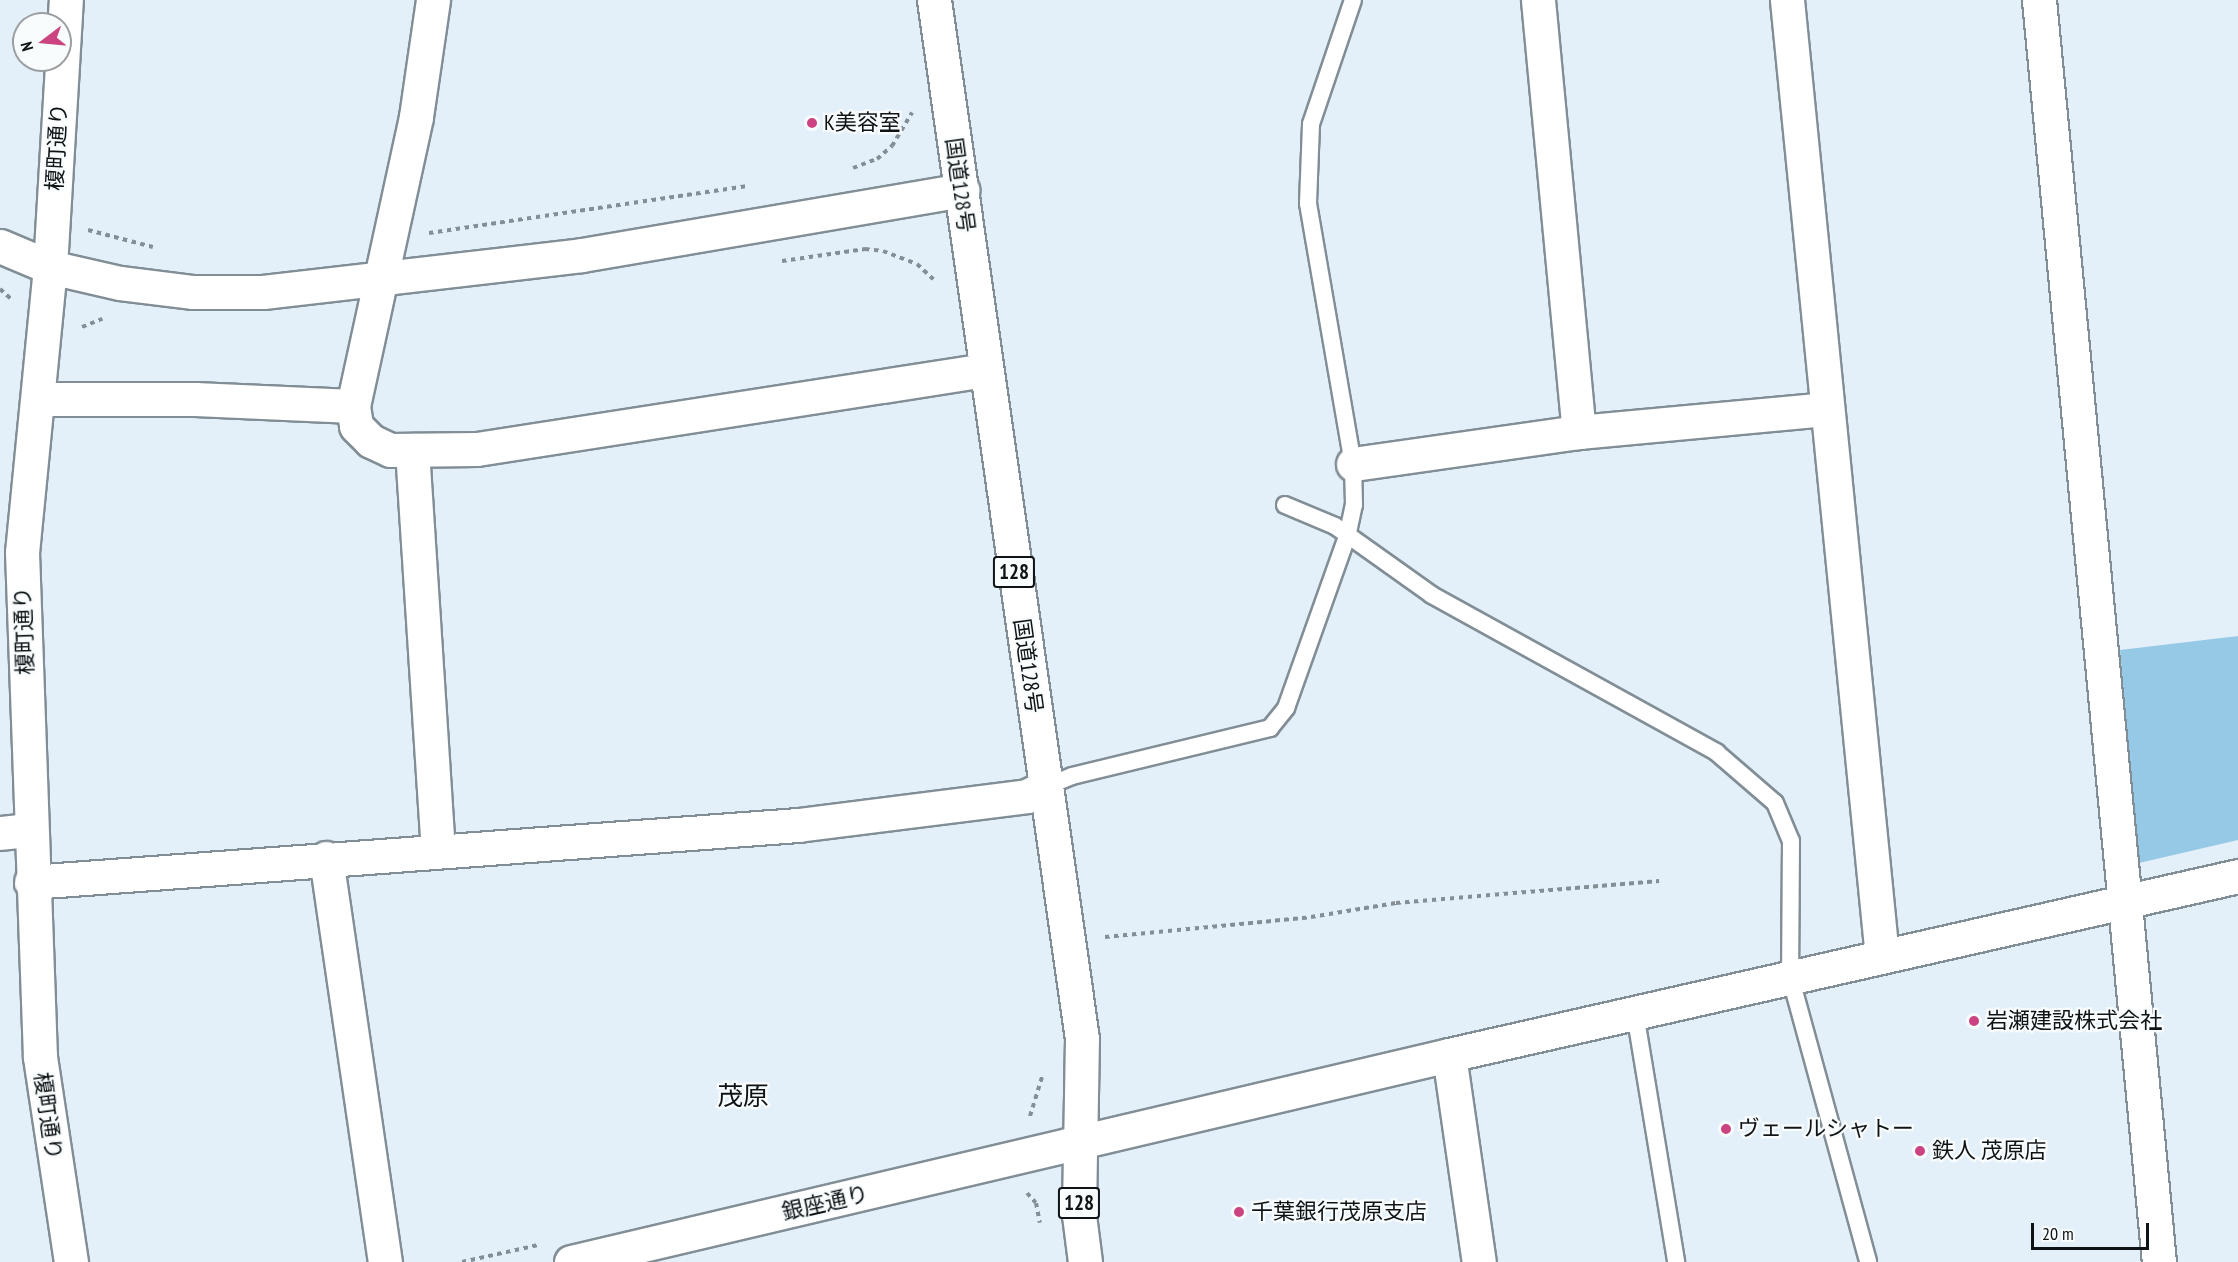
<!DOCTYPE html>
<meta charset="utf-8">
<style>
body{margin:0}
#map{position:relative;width:2238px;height:1262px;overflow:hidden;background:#e3f0f9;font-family:"PT Sans Narrow","Noto Sans JP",sans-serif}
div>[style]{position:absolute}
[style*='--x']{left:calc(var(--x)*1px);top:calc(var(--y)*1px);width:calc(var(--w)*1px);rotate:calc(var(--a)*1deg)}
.green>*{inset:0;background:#96c9e6}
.path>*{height:4px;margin-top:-2px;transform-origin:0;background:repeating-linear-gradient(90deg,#848e94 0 4.5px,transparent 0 9px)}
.roads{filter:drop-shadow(2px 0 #828e96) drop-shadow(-2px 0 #828e96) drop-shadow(0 2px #828e96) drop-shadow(0 -2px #828e96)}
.service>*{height:16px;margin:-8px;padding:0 8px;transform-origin:8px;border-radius:8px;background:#fff}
.minor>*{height:33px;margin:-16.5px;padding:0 16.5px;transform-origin:16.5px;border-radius:16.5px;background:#fff}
.tertiary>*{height:33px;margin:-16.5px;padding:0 16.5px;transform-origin:16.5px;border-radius:16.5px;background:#fff}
.trunk>*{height:33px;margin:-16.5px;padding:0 16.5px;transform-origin:16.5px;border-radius:16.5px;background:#fff}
.dots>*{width:16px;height:16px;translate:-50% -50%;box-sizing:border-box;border:3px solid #f9fcfd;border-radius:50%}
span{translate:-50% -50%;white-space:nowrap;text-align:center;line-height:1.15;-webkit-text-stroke:4.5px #f9fcfd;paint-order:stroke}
.shield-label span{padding:2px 4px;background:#f9fcfd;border:2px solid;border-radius:4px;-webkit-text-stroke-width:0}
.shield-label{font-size:21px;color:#0e1316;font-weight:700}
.poi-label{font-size:22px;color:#0e1316}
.left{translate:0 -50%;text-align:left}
.street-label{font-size:22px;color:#0e1316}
.quarter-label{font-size:26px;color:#0e1316}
.north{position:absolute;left:12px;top:12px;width:60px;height:60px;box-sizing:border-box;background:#f9fcfd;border:2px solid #9b9fa1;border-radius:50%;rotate:254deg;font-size:16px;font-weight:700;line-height:24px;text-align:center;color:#0e1316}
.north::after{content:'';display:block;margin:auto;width:21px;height:27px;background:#cb4481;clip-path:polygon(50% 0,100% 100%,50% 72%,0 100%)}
.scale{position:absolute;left:2031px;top:1223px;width:118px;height:27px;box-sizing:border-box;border:3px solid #0e1316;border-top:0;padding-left:8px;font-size:18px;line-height:21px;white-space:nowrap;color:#0e1316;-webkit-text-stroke:4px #f9fcfd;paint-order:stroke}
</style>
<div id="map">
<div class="green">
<i style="clip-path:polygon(2238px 636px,2238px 840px,2139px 863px,2120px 650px)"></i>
</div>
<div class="path">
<i style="--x:853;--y:168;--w:26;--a:-21"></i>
<i style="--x:877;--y:159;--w:20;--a:-41"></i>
<i style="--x:892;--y:146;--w:39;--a:-59"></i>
<i style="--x:88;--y:230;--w:67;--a:14.7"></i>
<i style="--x:429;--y:233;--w:322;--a:-8.4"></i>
<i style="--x:782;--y:261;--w:84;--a:-8.2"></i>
<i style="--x:865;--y:249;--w:18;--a:6"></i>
<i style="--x:883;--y:251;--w:36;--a:21"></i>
<i style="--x:917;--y:264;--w:26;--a:43"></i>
<i style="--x:0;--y:289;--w:15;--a:42"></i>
<i style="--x:82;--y:327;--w:22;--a:-22"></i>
<i style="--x:1105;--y:937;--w:207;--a:-5.5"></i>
<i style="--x:1311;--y:917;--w:86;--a:-9.4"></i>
<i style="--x:1396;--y:903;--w:264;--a:-4.8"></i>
<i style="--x:1030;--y:1116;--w:41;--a:-72.9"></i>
<i style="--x:1027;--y:1193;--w:13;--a:48"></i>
<i style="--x:1036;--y:1203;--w:20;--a:79"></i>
<i style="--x:462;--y:1262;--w:78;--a:-12.6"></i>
</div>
<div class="roads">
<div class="service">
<i style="--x:1285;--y:505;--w:54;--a:22.8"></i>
<i style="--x:1335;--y:526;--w:119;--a:35.4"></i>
<i style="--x:1432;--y:595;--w:325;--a:28.9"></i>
<i style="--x:1716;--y:752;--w:78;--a:40.8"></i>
<i style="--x:1775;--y:803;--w:41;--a:67.2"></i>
<i style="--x:1791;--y:841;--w:135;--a:90.4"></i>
<i style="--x:1790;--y:976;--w:296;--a:74.7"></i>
<i style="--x:1045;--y:787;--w:29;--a:-22"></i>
<i style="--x:1072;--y:776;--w:204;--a:-13.6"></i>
<i style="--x:1270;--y:728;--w:26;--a:-51"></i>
<i style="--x:1286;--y:708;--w:182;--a:-70.4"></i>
<i style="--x:1347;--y:537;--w:33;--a:-78"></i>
<i style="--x:1354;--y:505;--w:41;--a:-91.4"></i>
<i style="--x:1353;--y:464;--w:265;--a:-99.8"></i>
<i style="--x:1308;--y:203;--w:79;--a:-87.8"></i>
<i style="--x:1311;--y:124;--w:131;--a:-71.3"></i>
<i style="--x:1635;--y:1013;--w:252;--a:80.6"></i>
</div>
<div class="minor">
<i style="--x:433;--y:0;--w:118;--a:98.3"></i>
<i style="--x:416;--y:117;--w:296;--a:102.3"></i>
<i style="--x:353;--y:406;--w:20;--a:81"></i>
<i style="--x:356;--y:426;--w:21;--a:45"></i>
<i style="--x:371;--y:441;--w:21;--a:25"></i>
<i style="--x:390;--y:450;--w:87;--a:-0.7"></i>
<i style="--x:477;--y:449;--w:514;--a:-8.84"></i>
<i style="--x:1538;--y:0;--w:434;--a:84.6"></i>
<i style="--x:1787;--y:0;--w:961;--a:84.33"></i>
<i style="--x:2039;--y:0;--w:1268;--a:84.57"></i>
<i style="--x:50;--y:267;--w:267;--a:-86.6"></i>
<i style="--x:39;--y:399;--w:156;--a:0"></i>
<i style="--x:195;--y:399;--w:158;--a:2.5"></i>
<i style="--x:412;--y:450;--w:401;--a:86.3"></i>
<i style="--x:1353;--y:464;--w:228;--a:-8.1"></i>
<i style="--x:1579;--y:432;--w:247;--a:-5.3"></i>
<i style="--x:0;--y:833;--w:29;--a:-6"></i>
<i style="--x:326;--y:858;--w:408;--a:81.7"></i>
<i style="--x:31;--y:882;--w:769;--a:-4.25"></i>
<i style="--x:798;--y:825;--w:231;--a:-7.2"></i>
<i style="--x:1027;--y:796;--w:20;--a:-27"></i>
<i style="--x:1449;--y:1055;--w:209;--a:81.8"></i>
</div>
<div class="tertiary">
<i style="--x:0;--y:246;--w:54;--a:22.8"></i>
<i style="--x:50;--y:267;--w:72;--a:12.9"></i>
<i style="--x:120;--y:283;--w:74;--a:7"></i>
<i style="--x:193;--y:292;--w:70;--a:0"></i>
<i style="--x:263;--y:292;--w:321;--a:-6.6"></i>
<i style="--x:582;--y:255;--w:386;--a:-9.7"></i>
<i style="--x:50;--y:267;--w:286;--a:95.6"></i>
<i style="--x:22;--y:552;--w:505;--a:87.96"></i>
<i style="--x:40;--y:1057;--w:207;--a:81.4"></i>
<i style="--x:571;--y:1262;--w:902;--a:-13.27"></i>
<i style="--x:1449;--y:1055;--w:809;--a:-12.78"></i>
</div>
<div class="trunk">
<i style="--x:934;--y:0;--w:1048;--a:81.89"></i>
<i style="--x:1082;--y:1038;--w:177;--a:91"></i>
<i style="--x:1079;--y:1215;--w:47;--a:82.7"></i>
</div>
</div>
<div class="dots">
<i style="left:812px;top:123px;background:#cb4481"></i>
<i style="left:1974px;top:1021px;background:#cb4481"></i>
<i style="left:1726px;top:1129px;background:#cb4481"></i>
<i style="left:1920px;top:1151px;background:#cb4481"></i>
<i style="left:1239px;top:1212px;background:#cb4481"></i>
</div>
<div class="shield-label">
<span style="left:1014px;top:572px">128</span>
<span style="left:1079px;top:1203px">128</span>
</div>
<div class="poi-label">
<span class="left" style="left:824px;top:123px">K美容室</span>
<span class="left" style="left:1986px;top:1021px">岩瀬建設株式会社</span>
<span class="left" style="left:1738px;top:1129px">ヴェールシャトー</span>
<span class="left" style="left:1932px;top:1151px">鉄人 茂原店</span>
<span class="left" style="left:1251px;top:1212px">千葉銀行茂原支店</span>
</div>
<div class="street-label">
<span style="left:57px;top:147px;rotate:-87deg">榎町通り</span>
<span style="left:960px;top:185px;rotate:82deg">国道128号</span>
<span style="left:24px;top:631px;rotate:-92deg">榎町通り</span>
<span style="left:1028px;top:666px;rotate:82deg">国道128号</span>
<span style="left:48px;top:1116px;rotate:82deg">榎町通り</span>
<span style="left:825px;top:1203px;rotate:-13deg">銀座通り</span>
</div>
<div class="quarter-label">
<span style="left:743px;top:1096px">茂原</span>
</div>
<div class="north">N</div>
<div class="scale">20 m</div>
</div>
